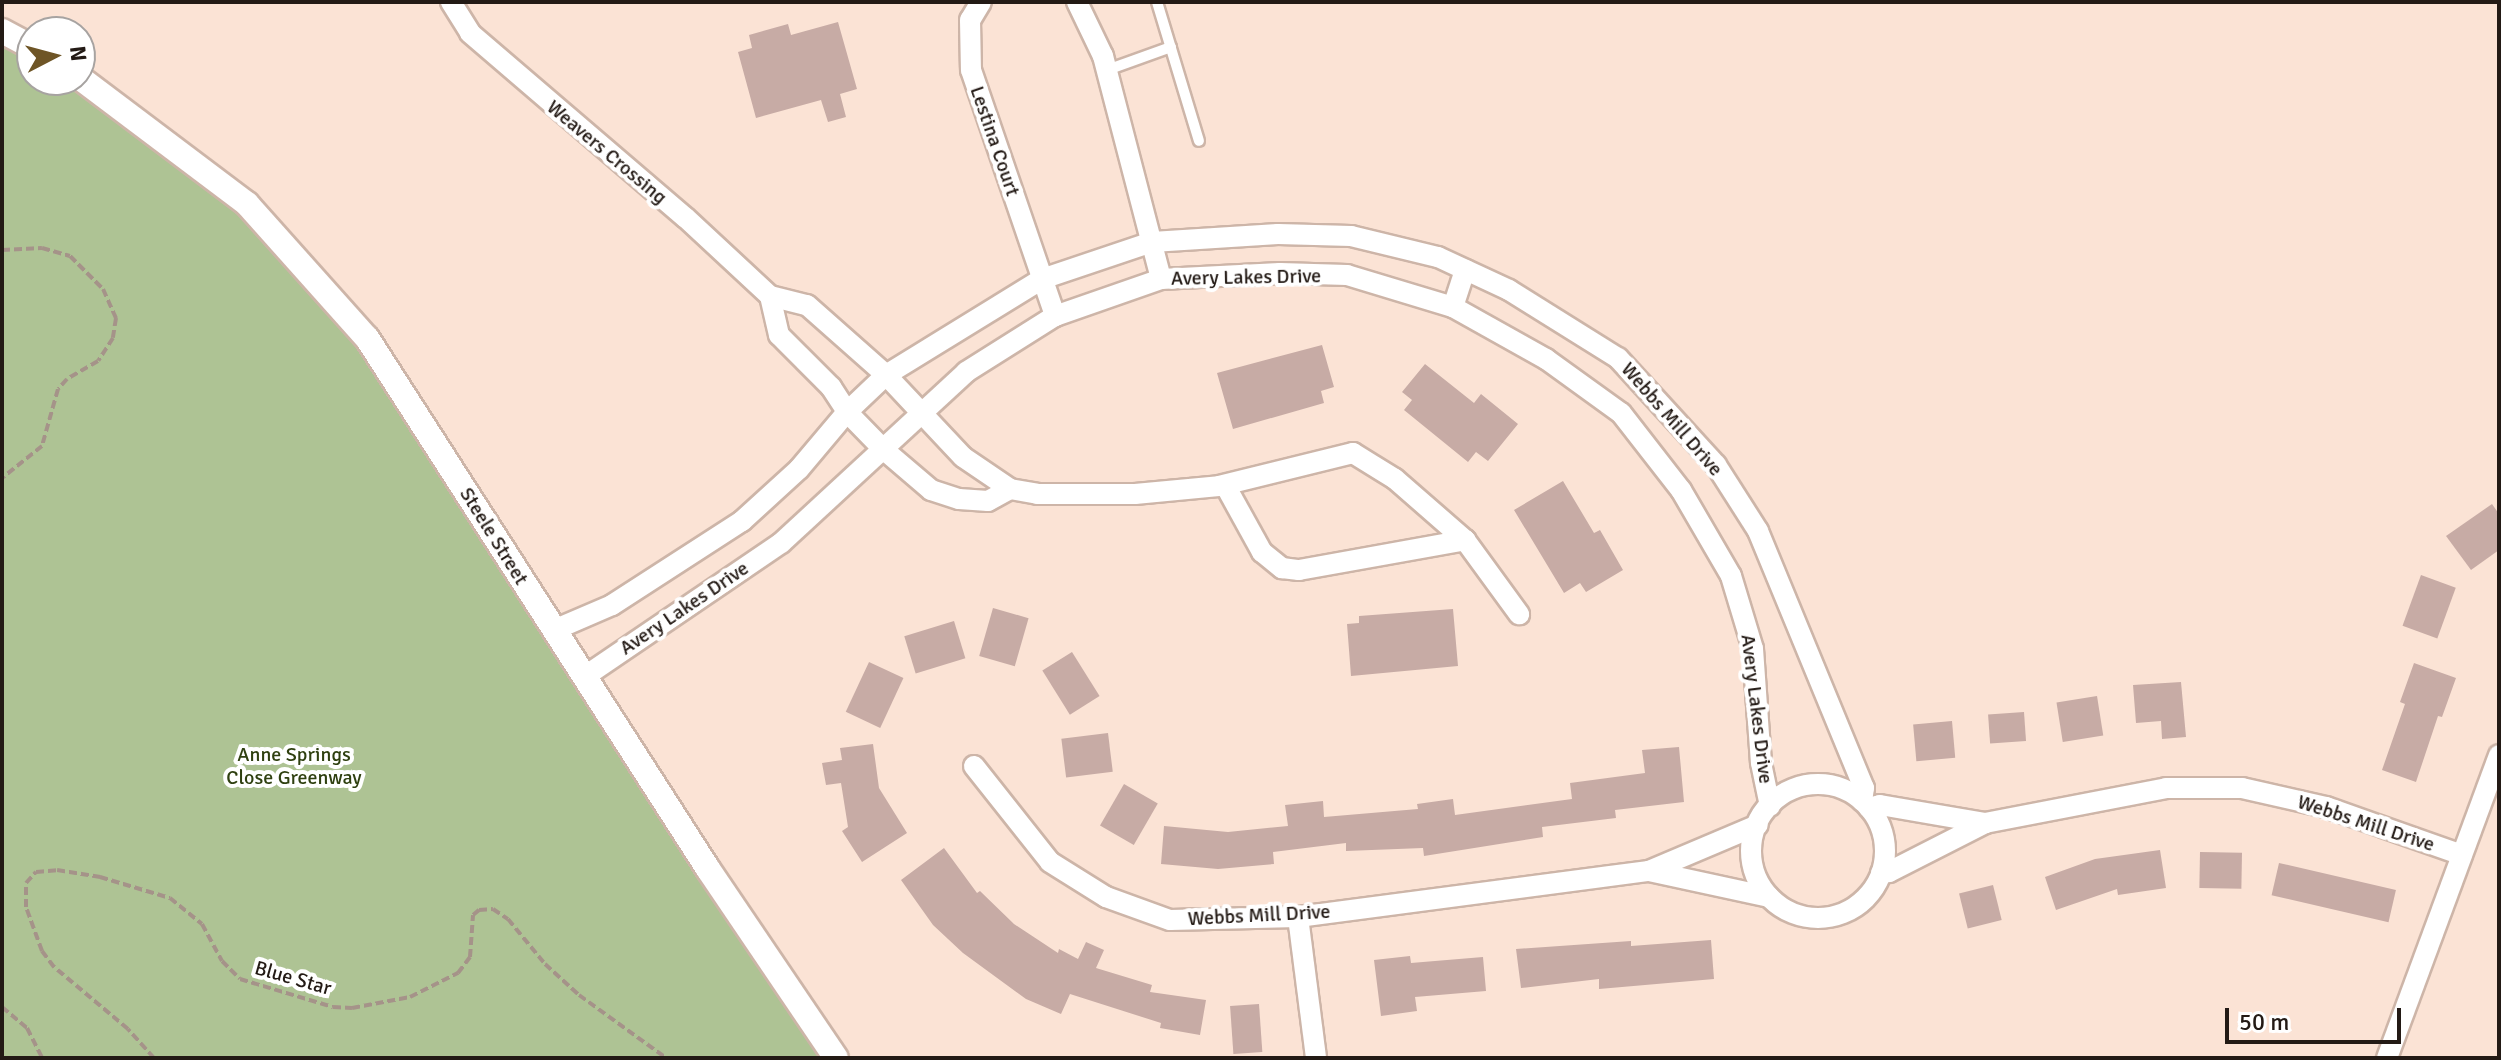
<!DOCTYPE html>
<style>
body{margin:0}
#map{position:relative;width:2501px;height:1060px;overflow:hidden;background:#fbe3d5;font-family:Signika,sans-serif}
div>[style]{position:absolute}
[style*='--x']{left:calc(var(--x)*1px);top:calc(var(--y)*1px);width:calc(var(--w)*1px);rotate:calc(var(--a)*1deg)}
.green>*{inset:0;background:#aec394}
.building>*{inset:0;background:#c7aba5;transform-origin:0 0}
.path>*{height:4px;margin-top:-2px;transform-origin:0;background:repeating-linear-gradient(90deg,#a59389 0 8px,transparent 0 12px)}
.roads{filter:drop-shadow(2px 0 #cdb5a8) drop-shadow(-2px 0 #cdb5a8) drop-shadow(0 2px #cdb5a8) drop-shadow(0 -2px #cdb5a8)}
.service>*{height:10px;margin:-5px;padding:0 5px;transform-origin:5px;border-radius:5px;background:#fff}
.minor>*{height:20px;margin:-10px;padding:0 10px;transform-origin:10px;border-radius:10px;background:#fff}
.minor>.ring{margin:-10px;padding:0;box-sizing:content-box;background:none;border:20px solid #fff;border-radius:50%}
.tertiary>*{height:24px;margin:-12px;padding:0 12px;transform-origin:12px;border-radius:12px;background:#fff}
span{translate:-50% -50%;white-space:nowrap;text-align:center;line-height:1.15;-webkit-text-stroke:8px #fff;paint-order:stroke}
.street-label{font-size:20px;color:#231a15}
.park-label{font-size:20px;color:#2f4010}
.frame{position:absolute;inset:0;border:4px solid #231a15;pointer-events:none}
.north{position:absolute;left:16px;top:16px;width:80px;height:80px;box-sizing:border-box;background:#fff;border:2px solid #a7a3a1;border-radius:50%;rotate:84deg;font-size:22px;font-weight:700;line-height:32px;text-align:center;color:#231a15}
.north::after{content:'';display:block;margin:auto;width:28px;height:36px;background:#6e5526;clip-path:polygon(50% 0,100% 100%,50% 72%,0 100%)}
.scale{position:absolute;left:2225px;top:1008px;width:176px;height:36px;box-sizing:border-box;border:4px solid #231a15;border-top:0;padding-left:10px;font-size:24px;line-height:28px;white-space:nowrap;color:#231a15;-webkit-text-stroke:6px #fff;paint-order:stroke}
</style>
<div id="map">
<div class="green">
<i style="clip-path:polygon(2px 36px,32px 52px,32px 80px,80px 80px,247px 204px,367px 338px,836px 1058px,2px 1058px)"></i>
</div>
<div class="building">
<i style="clip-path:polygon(838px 22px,857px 89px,840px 94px,846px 117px,828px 122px,821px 100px,756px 118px,738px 52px,752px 48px,749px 35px,788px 24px,791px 35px)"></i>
<i style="clip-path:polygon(1322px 345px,1334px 387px,1321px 391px,1324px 403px,1233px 429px,1217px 373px)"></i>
<i style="clip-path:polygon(1425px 364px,1474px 403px,1481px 394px,1518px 424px,1488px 461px,1476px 452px,1468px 462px,1404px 410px,1412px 400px,1402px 392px)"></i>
<i style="clip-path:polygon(1563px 481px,1594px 533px,1600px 530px,1623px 570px,1586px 592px,1580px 583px,1564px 593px,1514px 510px)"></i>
<i style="clip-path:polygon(2492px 504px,2499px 514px,2499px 550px,2471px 570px,2446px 536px)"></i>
<i style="left:2421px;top:575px;width:37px;height:54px;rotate:20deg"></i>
<i style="left:993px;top:608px;width:37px;height:50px;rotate:16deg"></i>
<i style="clip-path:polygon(1453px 609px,1458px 666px,1351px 676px,1347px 624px,1359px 623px,1359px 616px)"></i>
<i style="left:954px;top:621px;width:39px;height:52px;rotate:73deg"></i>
<i style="left:1072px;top:652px;width:52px;height:35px;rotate:58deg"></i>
<i style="left:869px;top:662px;width:38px;height:55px;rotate:25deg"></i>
<i style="clip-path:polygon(2414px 663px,2456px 678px,2442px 717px,2438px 716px,2416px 782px,2382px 770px,2405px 704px,2400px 702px)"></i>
<i style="clip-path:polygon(2181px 682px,2186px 737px,2162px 739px,2161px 721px,2136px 723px,2133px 685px)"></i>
<i style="left:2097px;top:696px;width:40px;height:41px;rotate:81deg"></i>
<i style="left:2024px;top:712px;width:29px;height:36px;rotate:86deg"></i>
<i style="left:1952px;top:721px;width:37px;height:39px;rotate:85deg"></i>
<i style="left:1108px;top:733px;width:39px;height:47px;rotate:83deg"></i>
<i style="clip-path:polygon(873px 744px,879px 788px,907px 833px,862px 862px,842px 831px,848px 827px,841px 783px,826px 785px,822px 763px,842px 760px,840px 748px)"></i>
<i style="clip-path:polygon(1679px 747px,1684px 802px,1615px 810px,1616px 818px,1542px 827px,1543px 837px,1424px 856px,1423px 848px,1346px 851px,1346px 843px,1273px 852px,1274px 864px,1218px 869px,1161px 864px,1164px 826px,1228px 832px,1288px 826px,1285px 805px,1323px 801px,1324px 817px,1418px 809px,1417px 804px,1453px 799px,1455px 815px,1572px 799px,1570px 783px,1645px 773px,1642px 750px)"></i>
<i style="left:1124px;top:784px;width:39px;height:48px;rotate:30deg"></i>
<i style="clip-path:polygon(944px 848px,977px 893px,980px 891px,1014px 924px,1058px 953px,1059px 949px,1078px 959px,1086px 942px,1104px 950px,1096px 968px,1152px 985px,1150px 992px,1206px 1000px,1200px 1035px,1160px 1028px,1161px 1023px,1070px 994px,1061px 1014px,1026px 999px,963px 953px,933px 925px,901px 880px)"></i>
<i style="clip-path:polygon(2160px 850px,2166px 888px,2118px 895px,2117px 889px,2056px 910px,2045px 877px,2095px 859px)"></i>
<i style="left:2200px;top:852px;width:42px;height:36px;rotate:1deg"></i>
<i style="left:2279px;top:863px;width:120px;height:33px;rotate:13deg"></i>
<i style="left:1993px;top:885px;width:36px;height:35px;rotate:76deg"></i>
<i style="clip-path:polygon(1711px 940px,1714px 979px,1599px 989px,1599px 979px,1521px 988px,1516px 949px,1631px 941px,1631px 946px)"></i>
<i style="clip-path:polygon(1410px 956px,1411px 963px,1483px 957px,1486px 991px,1415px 997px,1417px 1011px,1381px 1016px,1374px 960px)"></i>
<i style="left:1259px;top:1004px;width:48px;height:29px;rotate:86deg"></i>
</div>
<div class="path">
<i style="--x:2;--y:250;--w:40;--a:-2.9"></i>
<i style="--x:42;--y:248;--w:29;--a:16"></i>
<i style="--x:70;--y:256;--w:47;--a:45"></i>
<i style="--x:103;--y:289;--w:32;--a:66"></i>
<i style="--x:116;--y:318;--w:20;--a:99"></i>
<i style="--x:113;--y:338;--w:27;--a:123"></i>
<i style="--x:98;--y:361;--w:36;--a:150"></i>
<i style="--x:67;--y:379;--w:13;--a:132"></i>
<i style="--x:58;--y:389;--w:59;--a:105.7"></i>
<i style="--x:42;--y:446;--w:51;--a:141.3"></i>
<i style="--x:2;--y:1007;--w:33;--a:40"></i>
<i style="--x:27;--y:1028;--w:34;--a:63"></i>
<i style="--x:154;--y:1058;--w:39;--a:-132"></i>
<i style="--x:128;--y:1029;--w:97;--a:-140"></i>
<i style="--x:54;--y:967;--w:20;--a:-127"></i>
<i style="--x:42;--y:951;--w:47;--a:-110"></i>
<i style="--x:26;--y:907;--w:24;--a:-90"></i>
<i style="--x:26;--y:883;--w:15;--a:-48"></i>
<i style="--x:36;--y:872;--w:21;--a:-5"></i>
<i style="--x:57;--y:870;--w:44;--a:9.2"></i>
<i style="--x:100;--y:877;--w:73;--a:16.7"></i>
<i style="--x:170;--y:898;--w:41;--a:39.1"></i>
<i style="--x:202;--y:924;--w:42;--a:61.6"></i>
<i style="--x:222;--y:961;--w:25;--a:45"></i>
<i style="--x:240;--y:979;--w:97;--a:16.8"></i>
<i style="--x:333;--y:1007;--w:19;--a:3"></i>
<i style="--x:352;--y:1008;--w:59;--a:-10.7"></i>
<i style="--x:410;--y:997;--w:54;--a:-26.6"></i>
<i style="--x:458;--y:973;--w:20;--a:-53"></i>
<i style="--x:470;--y:957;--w:42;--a:-85.9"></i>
<i style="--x:473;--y:915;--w:8;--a:-40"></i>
<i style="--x:479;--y:910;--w:14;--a:-4"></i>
<i style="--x:493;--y:909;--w:18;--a:34"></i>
<i style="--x:508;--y:919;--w:58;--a:50.6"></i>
<i style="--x:545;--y:964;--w:46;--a:42.4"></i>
<i style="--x:579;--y:995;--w:107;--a:35.9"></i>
</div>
<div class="roads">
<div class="service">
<i style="--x:1157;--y:2;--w:145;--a:73.2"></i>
<i style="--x:1107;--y:70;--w:68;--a:-19.8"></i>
</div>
<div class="minor">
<i style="--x:451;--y:2;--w:36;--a:58"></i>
<i style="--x:470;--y:33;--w:284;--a:40.6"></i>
<i style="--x:686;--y:218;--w:115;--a:42.9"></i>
<i style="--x:770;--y:296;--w:38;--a:14"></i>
<i style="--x:807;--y:305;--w:106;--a:41.5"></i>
<i style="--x:886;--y:375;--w:112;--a:46.8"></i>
<i style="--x:963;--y:457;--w:57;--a:34.2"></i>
<i style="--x:1010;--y:489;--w:27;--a:10"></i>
<i style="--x:1037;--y:494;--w:98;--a:0"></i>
<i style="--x:1135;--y:494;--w:84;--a:-5.4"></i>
<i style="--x:1219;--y:486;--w:138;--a:-13.8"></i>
<i style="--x:1353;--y:453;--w:49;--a:31.8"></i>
<i style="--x:1395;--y:479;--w:93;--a:41.1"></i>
<i style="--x:1465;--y:540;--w:92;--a:53.9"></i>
<i style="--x:981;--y:2;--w:21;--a:121"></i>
<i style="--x:970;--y:20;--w:50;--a:88.9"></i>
<i style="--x:971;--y:70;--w:260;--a:71.1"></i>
<i style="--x:1077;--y:2;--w:60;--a:64.3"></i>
<i style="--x:1103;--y:56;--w:230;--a:75.4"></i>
<i style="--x:770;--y:296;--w:40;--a:77"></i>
<i style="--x:779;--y:335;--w:74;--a:45"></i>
<i style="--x:831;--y:387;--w:30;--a:57"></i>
<i style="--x:847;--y:412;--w:52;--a:45.8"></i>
<i style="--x:883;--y:449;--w:63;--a:40.5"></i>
<i style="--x:931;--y:490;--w:29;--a:18"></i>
<i style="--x:959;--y:499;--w:29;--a:4"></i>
<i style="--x:988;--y:501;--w:25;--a:-29"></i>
<i style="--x:1453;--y:307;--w:39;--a:-72"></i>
<i style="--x:1225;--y:485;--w:77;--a:61.1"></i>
<i style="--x:1262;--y:552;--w:26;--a:39"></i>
<i style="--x:1282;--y:568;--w:17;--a:7"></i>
<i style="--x:1299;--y:570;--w:169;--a:-10.2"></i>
<i style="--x:554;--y:630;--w:63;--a:-23.3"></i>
<i style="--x:612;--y:605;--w:155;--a:-32.9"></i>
<i style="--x:742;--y:521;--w:77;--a:-42.4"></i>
<i style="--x:799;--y:469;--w:75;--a:-49.9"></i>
<i style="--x:847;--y:412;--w:54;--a:-43.5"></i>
<i style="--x:886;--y:375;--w:183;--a:-31.6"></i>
<i style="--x:1042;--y:279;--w:116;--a:-18.6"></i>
<i style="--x:1152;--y:242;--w:126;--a:-3.6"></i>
<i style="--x:1278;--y:234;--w:73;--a:1.6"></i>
<i style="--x:1351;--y:236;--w:89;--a:13.6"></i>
<i style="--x:1438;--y:257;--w:78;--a:24.9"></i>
<i style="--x:1509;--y:290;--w:128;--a:32"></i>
<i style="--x:1618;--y:358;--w:145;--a:47.5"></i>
<i style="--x:1716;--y:465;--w:78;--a:57.5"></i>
<i style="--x:1758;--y:531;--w:278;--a:67.6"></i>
<i style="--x:1864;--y:788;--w:13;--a:99"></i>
<i style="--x:584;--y:677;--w:238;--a:-34.2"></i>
<i style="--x:781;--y:543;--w:252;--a:-42.7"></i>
<i style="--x:966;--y:372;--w:105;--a:-32.2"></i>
<i style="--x:1055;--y:316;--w:112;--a:-19.2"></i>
<i style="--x:1161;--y:279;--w:119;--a:-2.9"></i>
<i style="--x:1280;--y:273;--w:67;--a:1.7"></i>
<i style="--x:1347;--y:275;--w:111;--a:16.8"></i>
<i style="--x:1453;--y:307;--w:107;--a:29.2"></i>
<i style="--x:1546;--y:359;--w:92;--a:35.8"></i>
<i style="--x:1621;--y:413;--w:98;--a:52.1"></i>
<i style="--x:1681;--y:490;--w:99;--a:59.8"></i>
<i style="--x:1731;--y:576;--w:76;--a:73.2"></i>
<i style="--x:1753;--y:649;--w:114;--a:86"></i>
<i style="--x:1761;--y:763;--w:44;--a:78.2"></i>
<i style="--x:974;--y:766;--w:122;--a:51.6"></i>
<i style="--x:1050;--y:862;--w:66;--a:32"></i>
<i style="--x:1106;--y:897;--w:68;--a:19.8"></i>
<i style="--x:1170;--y:920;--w:128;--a:-1.3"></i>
<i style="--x:1298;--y:917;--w:354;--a:-7.5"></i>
<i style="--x:1649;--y:871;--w:118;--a:-22.9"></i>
<i class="ring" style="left:1751px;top:784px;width:114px;height:114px"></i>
<i style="--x:1869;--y:808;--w:11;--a:-15"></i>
<i style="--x:1880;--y:805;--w:107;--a:9.7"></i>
<i style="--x:1649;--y:871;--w:123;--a:12.2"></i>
<i style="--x:1881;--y:873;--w:8;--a:-7"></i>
<i style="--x:1889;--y:872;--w:108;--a:-27"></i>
<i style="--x:1985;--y:823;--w:184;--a:-10.9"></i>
<i style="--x:2166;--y:788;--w:76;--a:0"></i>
<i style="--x:2242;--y:788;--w:86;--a:12.7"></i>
<i style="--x:2326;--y:807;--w:144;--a:19.4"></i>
<i style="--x:1298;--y:917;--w:142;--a:82.7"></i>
<i style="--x:2387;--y:1058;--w:323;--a:-69.7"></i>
</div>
<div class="tertiary">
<i style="--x:2;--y:31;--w:34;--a:28"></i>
<i style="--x:80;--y:78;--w:209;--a:37"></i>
<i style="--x:247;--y:204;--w:180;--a:48.2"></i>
<i style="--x:367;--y:338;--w:631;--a:57.29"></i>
<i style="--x:708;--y:869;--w:228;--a:55.9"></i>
</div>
</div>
<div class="street-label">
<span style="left:995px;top:141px;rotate:71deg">Lestina Court</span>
<span style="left:607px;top:152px;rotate:40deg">Weavers Crossing</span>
<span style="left:1246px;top:277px;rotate:-1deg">Avery Lakes Drive</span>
<span style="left:1672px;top:419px;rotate:49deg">Webbs Mill Drive</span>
<span style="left:494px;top:536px;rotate:58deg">Steele Street</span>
<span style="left:684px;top:608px;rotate:-34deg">Avery Lakes Drive</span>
<span style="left:1757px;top:709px;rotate:83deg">Avery Lakes Drive</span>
<span style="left:2366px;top:823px;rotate:18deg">Webbs Mill Drive</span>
<span style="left:1259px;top:915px;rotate:-3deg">Webbs Mill Drive</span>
<span style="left:293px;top:978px;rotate:16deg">Blue Star</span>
</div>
<div class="park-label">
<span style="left:294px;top:766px">Anne Springs<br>Close Greenway</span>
</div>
<div class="frame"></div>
<div class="north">N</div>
<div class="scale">50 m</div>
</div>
